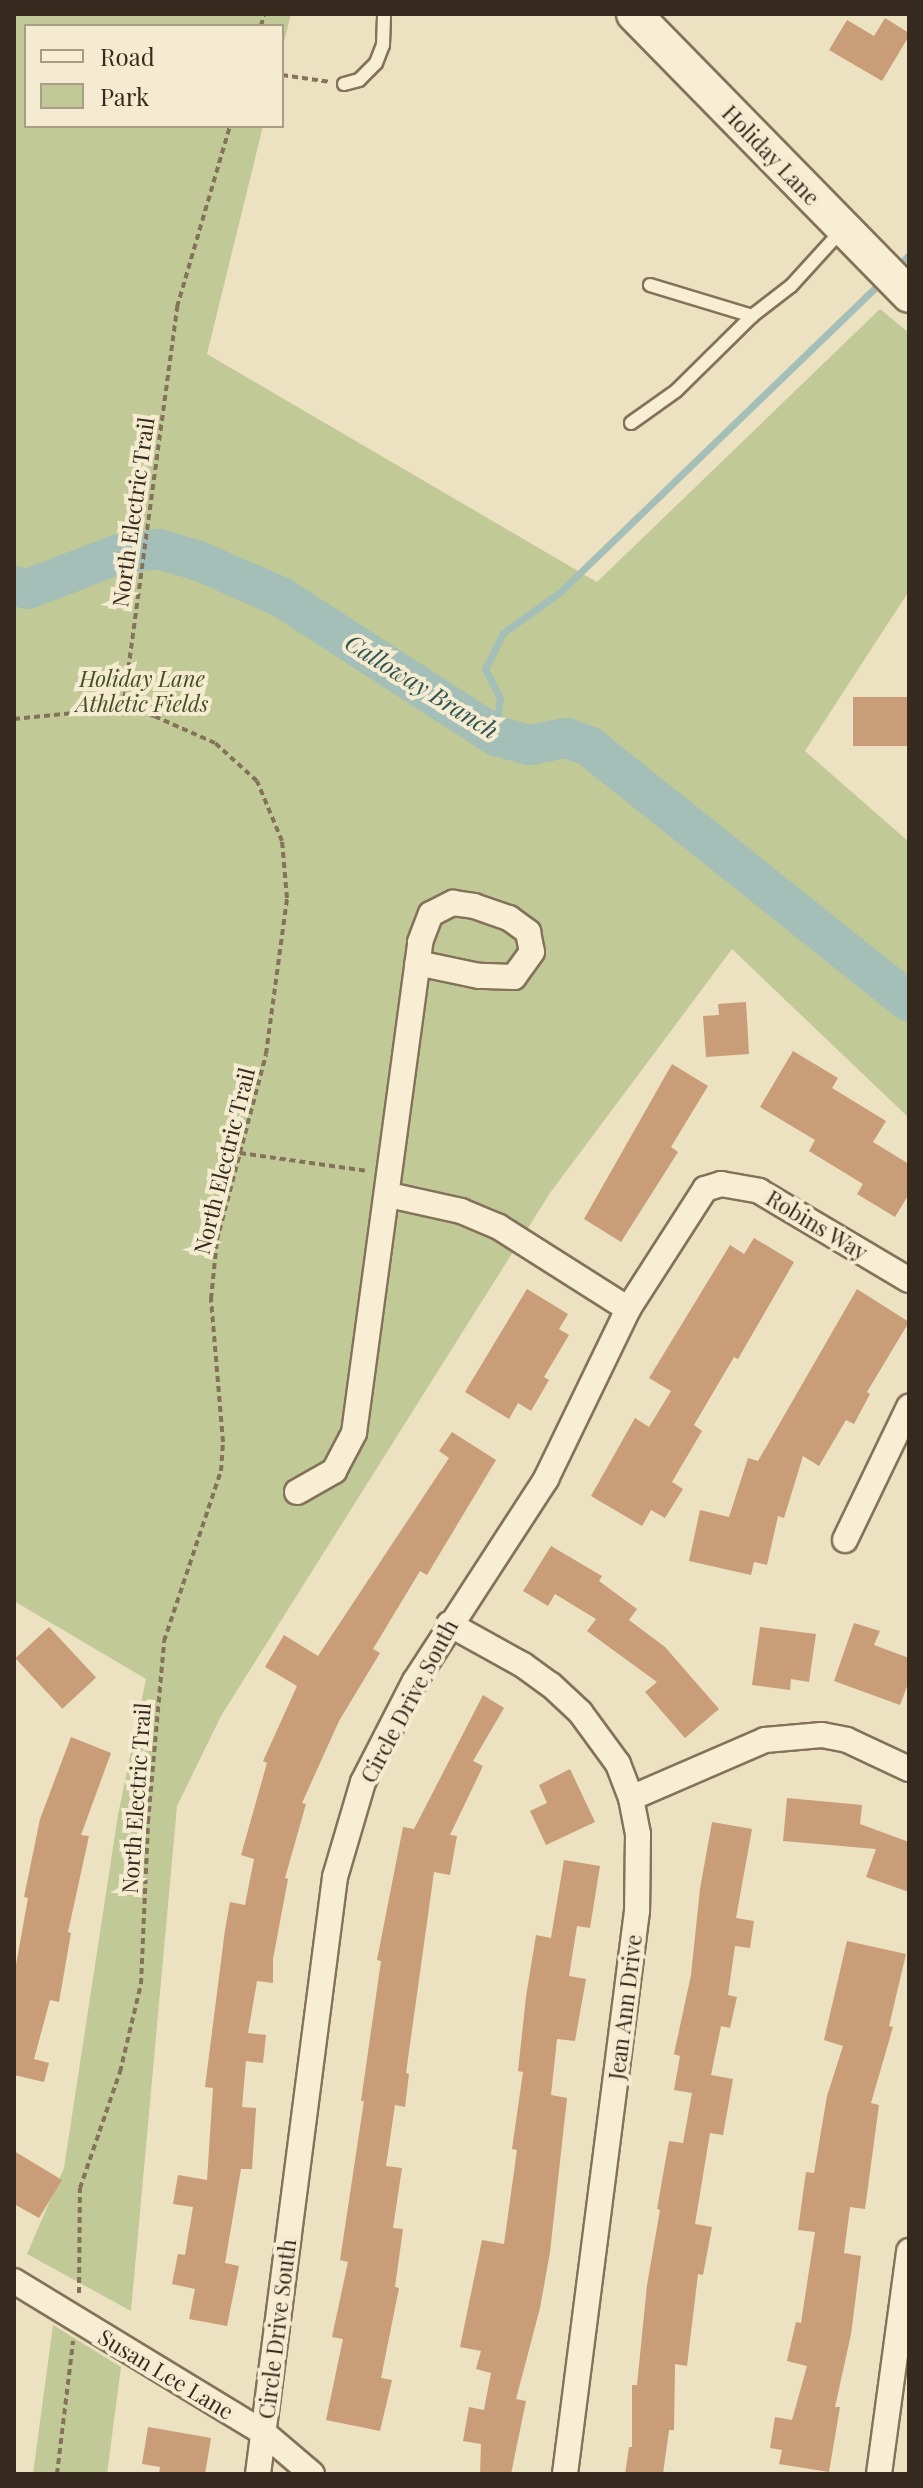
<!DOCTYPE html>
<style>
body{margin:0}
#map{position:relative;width:923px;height:2488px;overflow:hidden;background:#ece1c1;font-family:"Playfair Display",serif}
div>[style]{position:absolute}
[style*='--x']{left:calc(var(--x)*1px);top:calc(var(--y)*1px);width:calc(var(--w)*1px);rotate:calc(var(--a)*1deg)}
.green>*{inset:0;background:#c1c996}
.stream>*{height:7px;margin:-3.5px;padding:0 3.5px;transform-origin:3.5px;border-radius:3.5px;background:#a4beb8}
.river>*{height:40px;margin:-20px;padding:0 20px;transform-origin:20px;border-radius:20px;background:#a4beb8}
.building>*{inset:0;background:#c89d78;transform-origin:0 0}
.path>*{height:4px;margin-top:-2px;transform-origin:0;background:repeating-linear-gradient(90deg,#84725a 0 6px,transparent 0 10px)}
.roads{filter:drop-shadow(2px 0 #84725a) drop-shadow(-2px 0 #84725a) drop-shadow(0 2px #84725a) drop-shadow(0 -2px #84725a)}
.lane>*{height:12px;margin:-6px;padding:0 6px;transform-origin:6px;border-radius:6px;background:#f7eed4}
.street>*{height:24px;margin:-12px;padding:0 12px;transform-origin:12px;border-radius:12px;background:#f7eed4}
.secondary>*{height:34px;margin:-17px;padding:0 17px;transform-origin:17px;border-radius:17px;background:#f7eed4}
span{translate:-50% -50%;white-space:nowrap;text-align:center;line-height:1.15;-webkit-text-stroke:8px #f4ebd0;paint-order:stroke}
.street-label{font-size:22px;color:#352a1d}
.park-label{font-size:22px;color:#435025;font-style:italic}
.water-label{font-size:24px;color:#2d5453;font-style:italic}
.frame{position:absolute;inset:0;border:16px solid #352a1d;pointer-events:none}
.legend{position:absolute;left:24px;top:24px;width:260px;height:104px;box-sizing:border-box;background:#f4ebd0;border:2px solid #a89e88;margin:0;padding:10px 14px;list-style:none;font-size:24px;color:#352a1d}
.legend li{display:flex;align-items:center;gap:16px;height:40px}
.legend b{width:40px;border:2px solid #a89e88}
</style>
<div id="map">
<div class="green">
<i style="clip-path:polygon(14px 14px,291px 14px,282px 50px,282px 26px,26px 26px,26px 126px,263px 126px,207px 354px,597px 582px,880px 309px,909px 333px,909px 591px,805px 751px,909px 842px,909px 1118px,732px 949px,550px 1193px,221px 1716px,177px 1806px,131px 2311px,27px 2254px,64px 2168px,118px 1815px,146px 1679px,14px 1601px)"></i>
<i style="clip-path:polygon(53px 2325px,121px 2367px,107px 2474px,33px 2474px)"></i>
</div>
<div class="stream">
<i style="--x:896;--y:268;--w:18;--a:-45"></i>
<i style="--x:478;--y:725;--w:23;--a:-31"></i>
<i style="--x:498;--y:713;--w:15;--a:-82"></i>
<i style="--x:500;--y:698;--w:33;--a:-117"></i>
<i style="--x:485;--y:669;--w:40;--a:-63.4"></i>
<i style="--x:503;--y:633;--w:70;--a:-35.7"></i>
<i style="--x:560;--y:592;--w:446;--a:-44"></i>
</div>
<div class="river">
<i style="--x:14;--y:586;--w:14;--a:12"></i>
<i style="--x:28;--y:589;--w:94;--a:-21.1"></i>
<i style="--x:116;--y:555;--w:42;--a:-8.1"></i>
<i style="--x:158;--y:549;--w:43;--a:16.3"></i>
<i style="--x:199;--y:561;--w:90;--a:23.7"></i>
<i style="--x:281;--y:597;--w:256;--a:32.9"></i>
<i style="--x:496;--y:736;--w:35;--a:15"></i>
<i style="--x:530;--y:745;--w:38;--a:-11"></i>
<i style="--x:567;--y:738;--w:25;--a:21"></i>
<i style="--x:590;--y:747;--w:408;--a:38.6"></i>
</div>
<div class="building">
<i style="clip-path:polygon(885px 18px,909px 33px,909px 36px,882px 81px,829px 50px,847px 20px,874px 36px)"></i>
<i style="left:909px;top:697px;width:49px;height:56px;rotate:90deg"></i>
<i style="clip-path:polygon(746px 1002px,749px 1054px,706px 1057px,703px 1016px,719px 1015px,718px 1004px)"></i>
<i style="clip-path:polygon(793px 1051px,838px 1078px,832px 1088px,886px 1121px,873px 1142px,909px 1164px,909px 1194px,895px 1217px,857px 1194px,863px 1184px,809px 1151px,815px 1140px,760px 1107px)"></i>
<i style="clip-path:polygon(672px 1064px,708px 1086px,671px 1147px,678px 1152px,621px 1242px,584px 1219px)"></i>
<i style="clip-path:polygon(754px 1238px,794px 1262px,738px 1359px,734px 1357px,694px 1425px,702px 1431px,672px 1482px,683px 1489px,665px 1518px,651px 1510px,642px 1526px,591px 1496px,635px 1418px,649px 1427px,671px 1391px,649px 1378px,730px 1245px,744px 1254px)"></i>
<i style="clip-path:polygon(527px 1289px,568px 1314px,559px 1329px,569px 1335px,544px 1377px,549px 1380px,531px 1411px,518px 1403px,509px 1419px,465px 1392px)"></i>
<i style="clip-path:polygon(857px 1289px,909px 1322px,867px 1392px,870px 1394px,854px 1424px,846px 1420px,819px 1466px,803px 1456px,784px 1518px,778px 1516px,767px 1565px,754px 1562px,751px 1575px,689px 1561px,700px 1510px,729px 1517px,748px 1458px,758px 1461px)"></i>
<i style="clip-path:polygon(452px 1432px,496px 1460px,427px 1575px,420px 1571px,373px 1649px,380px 1653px,339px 1721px,302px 1803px,306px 1804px,285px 1878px,288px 1879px,273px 1959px,273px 1983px,257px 1981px,248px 2033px,266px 2035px,263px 2063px,246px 2061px,242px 2107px,256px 2108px,252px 2169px,241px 2169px,225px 2263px,239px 2266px,227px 2326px,189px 2319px,195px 2289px,172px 2284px,178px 2254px,185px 2255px,193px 2207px,173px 2204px,178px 2175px,207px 2180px,213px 2088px,205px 2087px,225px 1930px,230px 1902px,245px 1905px,254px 1859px,241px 1855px,267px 1763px,263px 1761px,297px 1686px,265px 1667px,284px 1635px,318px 1656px,449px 1458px,439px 1451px)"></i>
<i style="clip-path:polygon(551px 1546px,602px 1576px,599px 1581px,637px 1609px,629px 1620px,665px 1647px,719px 1709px,685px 1738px,645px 1692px,657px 1682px,587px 1631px,596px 1619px,555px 1594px,548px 1606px,523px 1591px)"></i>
<i style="clip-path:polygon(854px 1623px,880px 1631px,874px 1645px,909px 1658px,909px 1681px,900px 1705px,834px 1681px)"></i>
<i style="left:49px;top:1627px;width:69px;height:46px;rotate:47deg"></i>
<i style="clip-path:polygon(760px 1627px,816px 1634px,809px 1682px,791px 1679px,790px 1690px,752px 1685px)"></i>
<i style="clip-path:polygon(483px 1695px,504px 1708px,473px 1761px,483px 1766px,450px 1835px,457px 1836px,450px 1875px,434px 1872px,406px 2073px,409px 2074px,405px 2107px,395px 2105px,386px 2166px,402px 2168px,393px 2228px,403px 2229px,395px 2287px,399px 2288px,381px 2378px,392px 2380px,380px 2431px,326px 2420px,343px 2339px,332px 2337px,348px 2262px,340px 2260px,364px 2101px,361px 2101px,381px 1961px,377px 1960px,403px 1827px,414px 1829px)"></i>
<i style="clip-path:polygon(71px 1737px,111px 1753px,81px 1835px,89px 1836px,68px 1932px,71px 1933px,59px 2002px,50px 2000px,34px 2059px,49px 2063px,44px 2082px,14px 2075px,14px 1976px,28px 1898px,24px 1897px,40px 1819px)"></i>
<i style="clip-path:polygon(570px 1769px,595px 1822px,546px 1845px,530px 1811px,547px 1803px,539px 1785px)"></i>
<i style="clip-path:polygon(787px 1798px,862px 1805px,860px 1824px,909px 1842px,909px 1892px,866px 1877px,876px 1849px,783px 1841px)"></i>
<i style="clip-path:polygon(712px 1822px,752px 1829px,736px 1918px,754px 1921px,750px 1948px,735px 1946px,728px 1995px,737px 1997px,730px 2028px,721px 2026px,711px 2075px,733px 2079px,723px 2135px,710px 2133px,695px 2224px,712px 2227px,703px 2275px,698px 2274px,687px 2366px,675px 2364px,674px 2430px,669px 2430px,663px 2474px,625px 2474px,629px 2447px,632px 2447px,632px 2385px,637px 2385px,647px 2285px,660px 2210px,657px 2209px,669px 2141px,683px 2143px,692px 2093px,674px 2090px,680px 2056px,674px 2054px,691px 1975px,700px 1889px)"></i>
<i style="clip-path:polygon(564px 1860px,600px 1866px,590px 1928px,577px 1926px,569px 1976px,586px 1979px,575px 2041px,557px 2039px,551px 2095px,567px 2098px,550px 2252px,540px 2308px,516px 2399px,526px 2401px,511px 2474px,480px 2474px,481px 2444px,463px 2441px,469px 2407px,484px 2410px,491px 2373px,476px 2369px,481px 2351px,460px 2347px,482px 2240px,504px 2244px,517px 2150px,512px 2149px,523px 2072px,518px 2071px,526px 1997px,536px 1935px,551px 1938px)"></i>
<i style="clip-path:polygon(847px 1941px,906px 1954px,889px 2026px,893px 2027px,871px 2103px,879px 2105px,865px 2209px,850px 2207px,844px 2253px,861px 2256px,851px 2334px,835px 2407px,840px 2407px,829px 2472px,779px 2464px,782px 2450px,770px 2448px,775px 2417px,792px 2420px,807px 2366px,787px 2361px,796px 2322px,801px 2323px,815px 2232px,798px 2230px,806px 2172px,814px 2173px,827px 2096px,843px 2046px,824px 2040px)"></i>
<i style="clip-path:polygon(14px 2151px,62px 2180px,39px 2218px,14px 2204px)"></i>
<i style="clip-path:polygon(148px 2427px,211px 2438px,205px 2474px,159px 2474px,160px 2467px,142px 2464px)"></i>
</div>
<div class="path">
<i style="--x:261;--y:26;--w:12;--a:-76"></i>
<i style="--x:282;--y:75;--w:49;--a:8.3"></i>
<i style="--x:14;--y:719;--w:110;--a:-5.8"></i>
<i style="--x:240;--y:1153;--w:129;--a:8"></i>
<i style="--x:79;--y:2293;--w:105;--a:-89.5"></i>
<i style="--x:80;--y:2188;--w:123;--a:-71"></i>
<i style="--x:120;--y:2072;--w:90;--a:-76.6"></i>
<i style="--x:141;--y:1984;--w:162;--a:-87.5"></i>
<i style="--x:148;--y:1822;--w:182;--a:-84.9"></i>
<i style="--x:164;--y:1641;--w:179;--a:-71.5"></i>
<i style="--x:221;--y:1471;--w:29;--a:-86"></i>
<i style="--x:223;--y:1442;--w:144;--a:-94.8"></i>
<i style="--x:211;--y:1299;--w:59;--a:-84.2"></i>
<i style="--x:217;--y:1240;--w:192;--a:-75.2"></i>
<i style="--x:266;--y:1054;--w:157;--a:-82.3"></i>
<i style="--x:287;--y:898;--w:57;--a:-95"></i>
<i style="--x:282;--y:841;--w:65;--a:-112.6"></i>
<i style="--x:257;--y:781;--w:57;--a:-137.9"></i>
<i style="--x:215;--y:743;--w:67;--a:-156.1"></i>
<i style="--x:154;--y:716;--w:32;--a:-166"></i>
<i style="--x:123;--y:708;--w:405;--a:-82.3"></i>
<i style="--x:177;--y:307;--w:189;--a:-73.7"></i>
<i style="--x:57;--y:2474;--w:134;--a:-83.1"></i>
</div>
<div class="roads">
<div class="lane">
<i style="--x:344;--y:84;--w:16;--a:-15"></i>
<i style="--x:359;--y:80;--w:24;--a:-45"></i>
<i style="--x:376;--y:63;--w:19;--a:-69"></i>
<i style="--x:383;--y:45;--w:31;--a:-88"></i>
<i style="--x:650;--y:285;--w:107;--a:16.9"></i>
<i style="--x:752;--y:316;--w:49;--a:-37.6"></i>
<i style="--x:791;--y:286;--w:74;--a:-47.7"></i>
<i style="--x:631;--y:423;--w:55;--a:-35.4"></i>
<i style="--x:676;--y:391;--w:107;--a:-44.6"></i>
</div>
<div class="street">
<i style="--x:389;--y:1195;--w:74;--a:12.5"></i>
<i style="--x:461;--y:1211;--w:41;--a:22.8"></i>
<i style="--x:499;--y:1227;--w:153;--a:32.4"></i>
<i style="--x:297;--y:1492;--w:43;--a:-29.6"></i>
<i style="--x:334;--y:1471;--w:43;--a:-62.2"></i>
<i style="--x:354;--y:1433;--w:495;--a:-82.3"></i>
<i style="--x:420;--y:942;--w:30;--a:-69"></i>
<i style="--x:431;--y:914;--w:25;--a:-27"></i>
<i style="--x:453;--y:903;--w:21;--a:8"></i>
<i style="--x:474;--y:906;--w:37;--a:19"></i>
<i style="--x:509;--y:918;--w:24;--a:36"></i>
<i style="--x:528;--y:932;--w:20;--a:79"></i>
<i style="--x:532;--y:952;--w:31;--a:126"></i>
<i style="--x:514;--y:977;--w:35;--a:-178"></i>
<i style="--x:479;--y:976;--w:63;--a:-168.2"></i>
<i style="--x:845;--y:1540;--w:148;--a:-64.3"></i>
<i style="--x:449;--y:1624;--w:85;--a:29"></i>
<i style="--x:523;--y:1665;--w:34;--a:36"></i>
<i style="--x:551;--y:1685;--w:40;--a:43"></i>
<i style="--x:580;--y:1712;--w:64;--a:53.8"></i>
<i style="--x:618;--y:1764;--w:36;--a:69"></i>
<i style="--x:631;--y:1798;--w:37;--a:79"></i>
<i style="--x:638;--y:1834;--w:77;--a:90.7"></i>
<i style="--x:637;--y:1911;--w:568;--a:97.29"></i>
<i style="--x:631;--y:1798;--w:146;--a:-23.4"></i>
<i style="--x:765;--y:1740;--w:57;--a:-5"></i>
<i style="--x:822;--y:1735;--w:25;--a:11"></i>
<i style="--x:847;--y:1740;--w:68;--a:25.1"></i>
<i style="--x:14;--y:2281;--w:293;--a:31.3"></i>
<i style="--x:264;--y:2433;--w:63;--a:40.5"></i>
<i style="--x:258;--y:2474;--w:602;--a:-82.65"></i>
<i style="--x:335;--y:1877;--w:99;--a:-73.6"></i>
<i style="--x:363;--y:1782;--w:114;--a:-62.8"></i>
<i style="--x:415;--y:1681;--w:241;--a:-57"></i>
<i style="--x:546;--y:1479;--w:189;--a:-64.2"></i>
<i style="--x:628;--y:1309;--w:143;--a:-57.3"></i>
<i style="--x:705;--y:1189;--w:17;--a:-17"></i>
<i style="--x:721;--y:1184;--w:39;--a:10"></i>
<i style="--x:759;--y:1191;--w:174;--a:30.7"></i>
<i style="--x:879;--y:2474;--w:225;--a:-82.3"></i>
</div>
<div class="secondary">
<i style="--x:634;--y:14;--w:393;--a:45.6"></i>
</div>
</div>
<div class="street-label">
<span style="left:771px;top:155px;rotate:46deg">Holiday Lane</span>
<span style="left:133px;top:512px;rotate:-82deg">North Electric Trail</span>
<span style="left:224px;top:1161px;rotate:-76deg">North Electric Trail</span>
<span style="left:817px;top:1225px;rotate:31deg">Robins Way</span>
<span style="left:409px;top:1701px;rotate:-62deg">Circle Drive South</span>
<span style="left:136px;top:1798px;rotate:-86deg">North Electric Trail</span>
<span style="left:625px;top:2007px;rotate:-83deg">Jean Ann Drive</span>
<span style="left:277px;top:2329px;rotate:-83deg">Circle Drive South</span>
<span style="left:166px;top:2374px;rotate:31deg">Susan Lee Lane</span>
</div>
<div class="park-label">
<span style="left:142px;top:691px">Holiday Lane<br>Athletic Fields</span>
</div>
<div class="water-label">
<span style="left:422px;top:686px;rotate:32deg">Calloway Branch</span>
</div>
<div class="frame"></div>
<ul class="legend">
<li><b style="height:10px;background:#f7eed4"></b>Road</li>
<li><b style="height:22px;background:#c1c996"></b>Park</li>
</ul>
</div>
